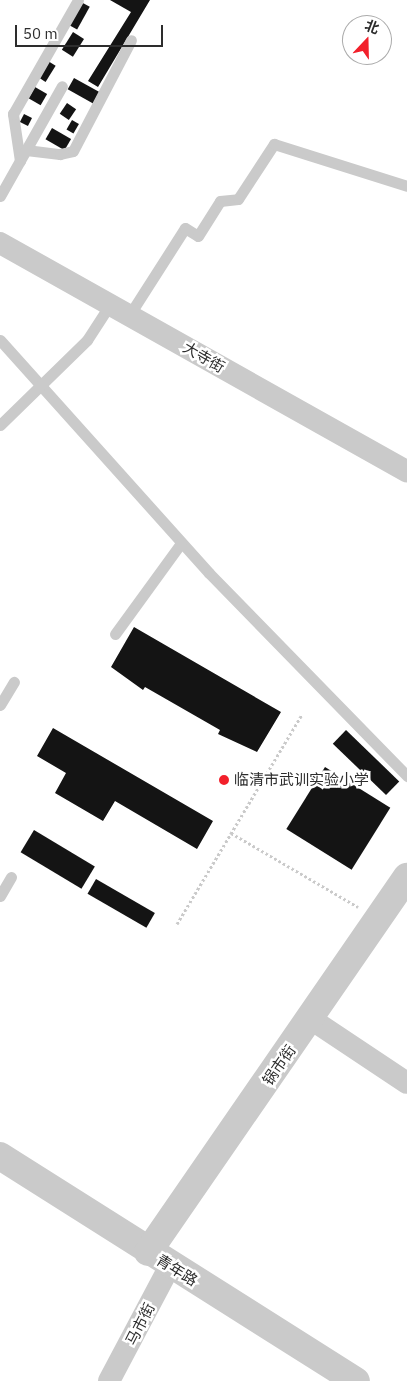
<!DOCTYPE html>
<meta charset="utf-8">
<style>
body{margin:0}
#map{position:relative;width:407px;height:1381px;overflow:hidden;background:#fff;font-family:"IBM Plex Sans","Noto Sans SC",sans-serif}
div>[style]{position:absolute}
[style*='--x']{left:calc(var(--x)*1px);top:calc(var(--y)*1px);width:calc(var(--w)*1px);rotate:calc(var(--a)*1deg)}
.building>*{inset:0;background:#141414;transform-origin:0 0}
.path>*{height:3px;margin-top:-1.5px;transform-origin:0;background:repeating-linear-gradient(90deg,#cacaca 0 2.5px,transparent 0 5px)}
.service>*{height:11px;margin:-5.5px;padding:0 5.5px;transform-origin:5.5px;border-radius:5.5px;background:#cacaca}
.minor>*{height:22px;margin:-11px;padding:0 11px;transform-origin:11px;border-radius:11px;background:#cacaca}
.tertiary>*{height:28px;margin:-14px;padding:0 14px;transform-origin:14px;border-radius:14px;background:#cacaca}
.dots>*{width:14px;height:14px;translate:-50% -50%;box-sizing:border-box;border:2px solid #fff;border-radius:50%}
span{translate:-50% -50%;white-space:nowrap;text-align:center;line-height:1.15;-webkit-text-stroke:5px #fff;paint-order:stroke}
.street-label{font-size:15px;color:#2d2d2d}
.poi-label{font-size:15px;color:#2d2d2d}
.left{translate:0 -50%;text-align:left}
.north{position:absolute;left:342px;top:15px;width:50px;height:50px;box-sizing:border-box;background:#fff;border:1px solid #ababab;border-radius:50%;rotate:21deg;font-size:14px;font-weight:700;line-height:20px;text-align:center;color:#2d2d2d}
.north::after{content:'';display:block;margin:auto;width:18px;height:22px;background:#f2202b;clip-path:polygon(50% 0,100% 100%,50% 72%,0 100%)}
.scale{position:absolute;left:15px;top:25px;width:148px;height:22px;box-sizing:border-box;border:2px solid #2d2d2d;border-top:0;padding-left:6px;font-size:15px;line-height:18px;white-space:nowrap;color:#2d2d2d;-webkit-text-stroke:4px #fff;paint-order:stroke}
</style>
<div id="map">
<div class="building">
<i style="clip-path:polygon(110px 0,150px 0,98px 87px,88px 81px,131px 12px)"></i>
<i style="left:81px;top:2px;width:10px;height:26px;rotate:29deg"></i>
<i style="left:73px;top:32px;width:13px;height:21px;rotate:32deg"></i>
<i style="left:48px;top:61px;width:9px;height:19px;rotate:32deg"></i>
<i style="left:74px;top:78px;width:29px;height:13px;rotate:29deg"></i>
<i style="left:35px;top:87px;width:14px;height:13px;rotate:30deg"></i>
<i style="left:67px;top:103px;width:11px;height:13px;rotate:34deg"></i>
<i style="left:24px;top:114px;width:9px;height:9px;rotate:27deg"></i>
<i style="left:72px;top:120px;width:8px;height:11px;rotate:30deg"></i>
<i style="left:52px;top:128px;width:22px;height:13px;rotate:30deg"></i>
<i style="clip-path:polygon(134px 627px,281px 712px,257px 752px,218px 734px,220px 730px,145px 687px,143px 690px,111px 667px)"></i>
<i style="clip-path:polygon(53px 728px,213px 821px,197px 849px,115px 801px,103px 821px,55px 793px,66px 773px,37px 756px)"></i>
<i style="left:346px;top:730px;width:74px;height:19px;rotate:44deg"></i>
<i style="left:325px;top:767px;width:77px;height:73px;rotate:32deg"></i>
<i style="left:34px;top:830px;width:71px;height:26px;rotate:31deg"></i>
<i style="left:96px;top:879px;width:68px;height:17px;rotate:30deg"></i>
</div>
<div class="path">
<i style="--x:231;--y:833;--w:147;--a:30.2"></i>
<i style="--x:177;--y:924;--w:244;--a:-59.2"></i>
</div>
<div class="service">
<i style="--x:26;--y:150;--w:34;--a:7"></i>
<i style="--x:60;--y:154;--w:13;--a:-13"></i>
<i style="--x:73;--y:151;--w:125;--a:-62.4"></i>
<i style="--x:20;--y:161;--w:48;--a:-98.5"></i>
<i style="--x:13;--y:114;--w:131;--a:-60.3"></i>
<i style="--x:0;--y:196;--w:126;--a:-60.6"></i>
<i style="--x:130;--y:314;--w:102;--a:-57.4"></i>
<i style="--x:185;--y:228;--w:15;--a:32"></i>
<i style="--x:198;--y:236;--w:41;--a:-57.8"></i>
<i style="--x:220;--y:201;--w:18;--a:-6"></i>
<i style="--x:238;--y:199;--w:66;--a:-56.8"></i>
<i style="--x:274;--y:144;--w:139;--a:17.5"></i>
<i style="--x:0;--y:340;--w:313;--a:48.1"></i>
<i style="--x:209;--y:573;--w:284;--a:45.7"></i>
<i style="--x:0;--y:425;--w:122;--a:-44.3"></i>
<i style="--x:87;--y:340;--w:44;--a:-57"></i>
<i style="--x:115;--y:634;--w:112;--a:-54"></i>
<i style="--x:0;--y:705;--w:27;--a:-59"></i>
<i style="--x:0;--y:896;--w:22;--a:-60"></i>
</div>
<div class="minor">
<i style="--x:0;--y:243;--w:467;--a:29.3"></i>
<i style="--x:311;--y:1019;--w:115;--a:33.7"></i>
<i style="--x:109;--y:1381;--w:130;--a:-62.1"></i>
</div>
<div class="tertiary">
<i style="--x:0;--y:1156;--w:421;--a:32.3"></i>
<i style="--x:148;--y:1252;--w:456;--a:-55.4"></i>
</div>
<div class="dots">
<i style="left:224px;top:780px;background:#f2202b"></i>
</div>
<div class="street-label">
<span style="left:204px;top:357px;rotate:30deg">大寺街</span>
<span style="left:279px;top:1065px;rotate:-55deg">锅市街</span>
<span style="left:177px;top:1270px;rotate:32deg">青年路</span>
<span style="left:140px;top:1324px;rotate:-63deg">马市街</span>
</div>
<div class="poi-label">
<span class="left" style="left:234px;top:780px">临清市武训实验小学</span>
</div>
<div class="north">北</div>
<div class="scale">50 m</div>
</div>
